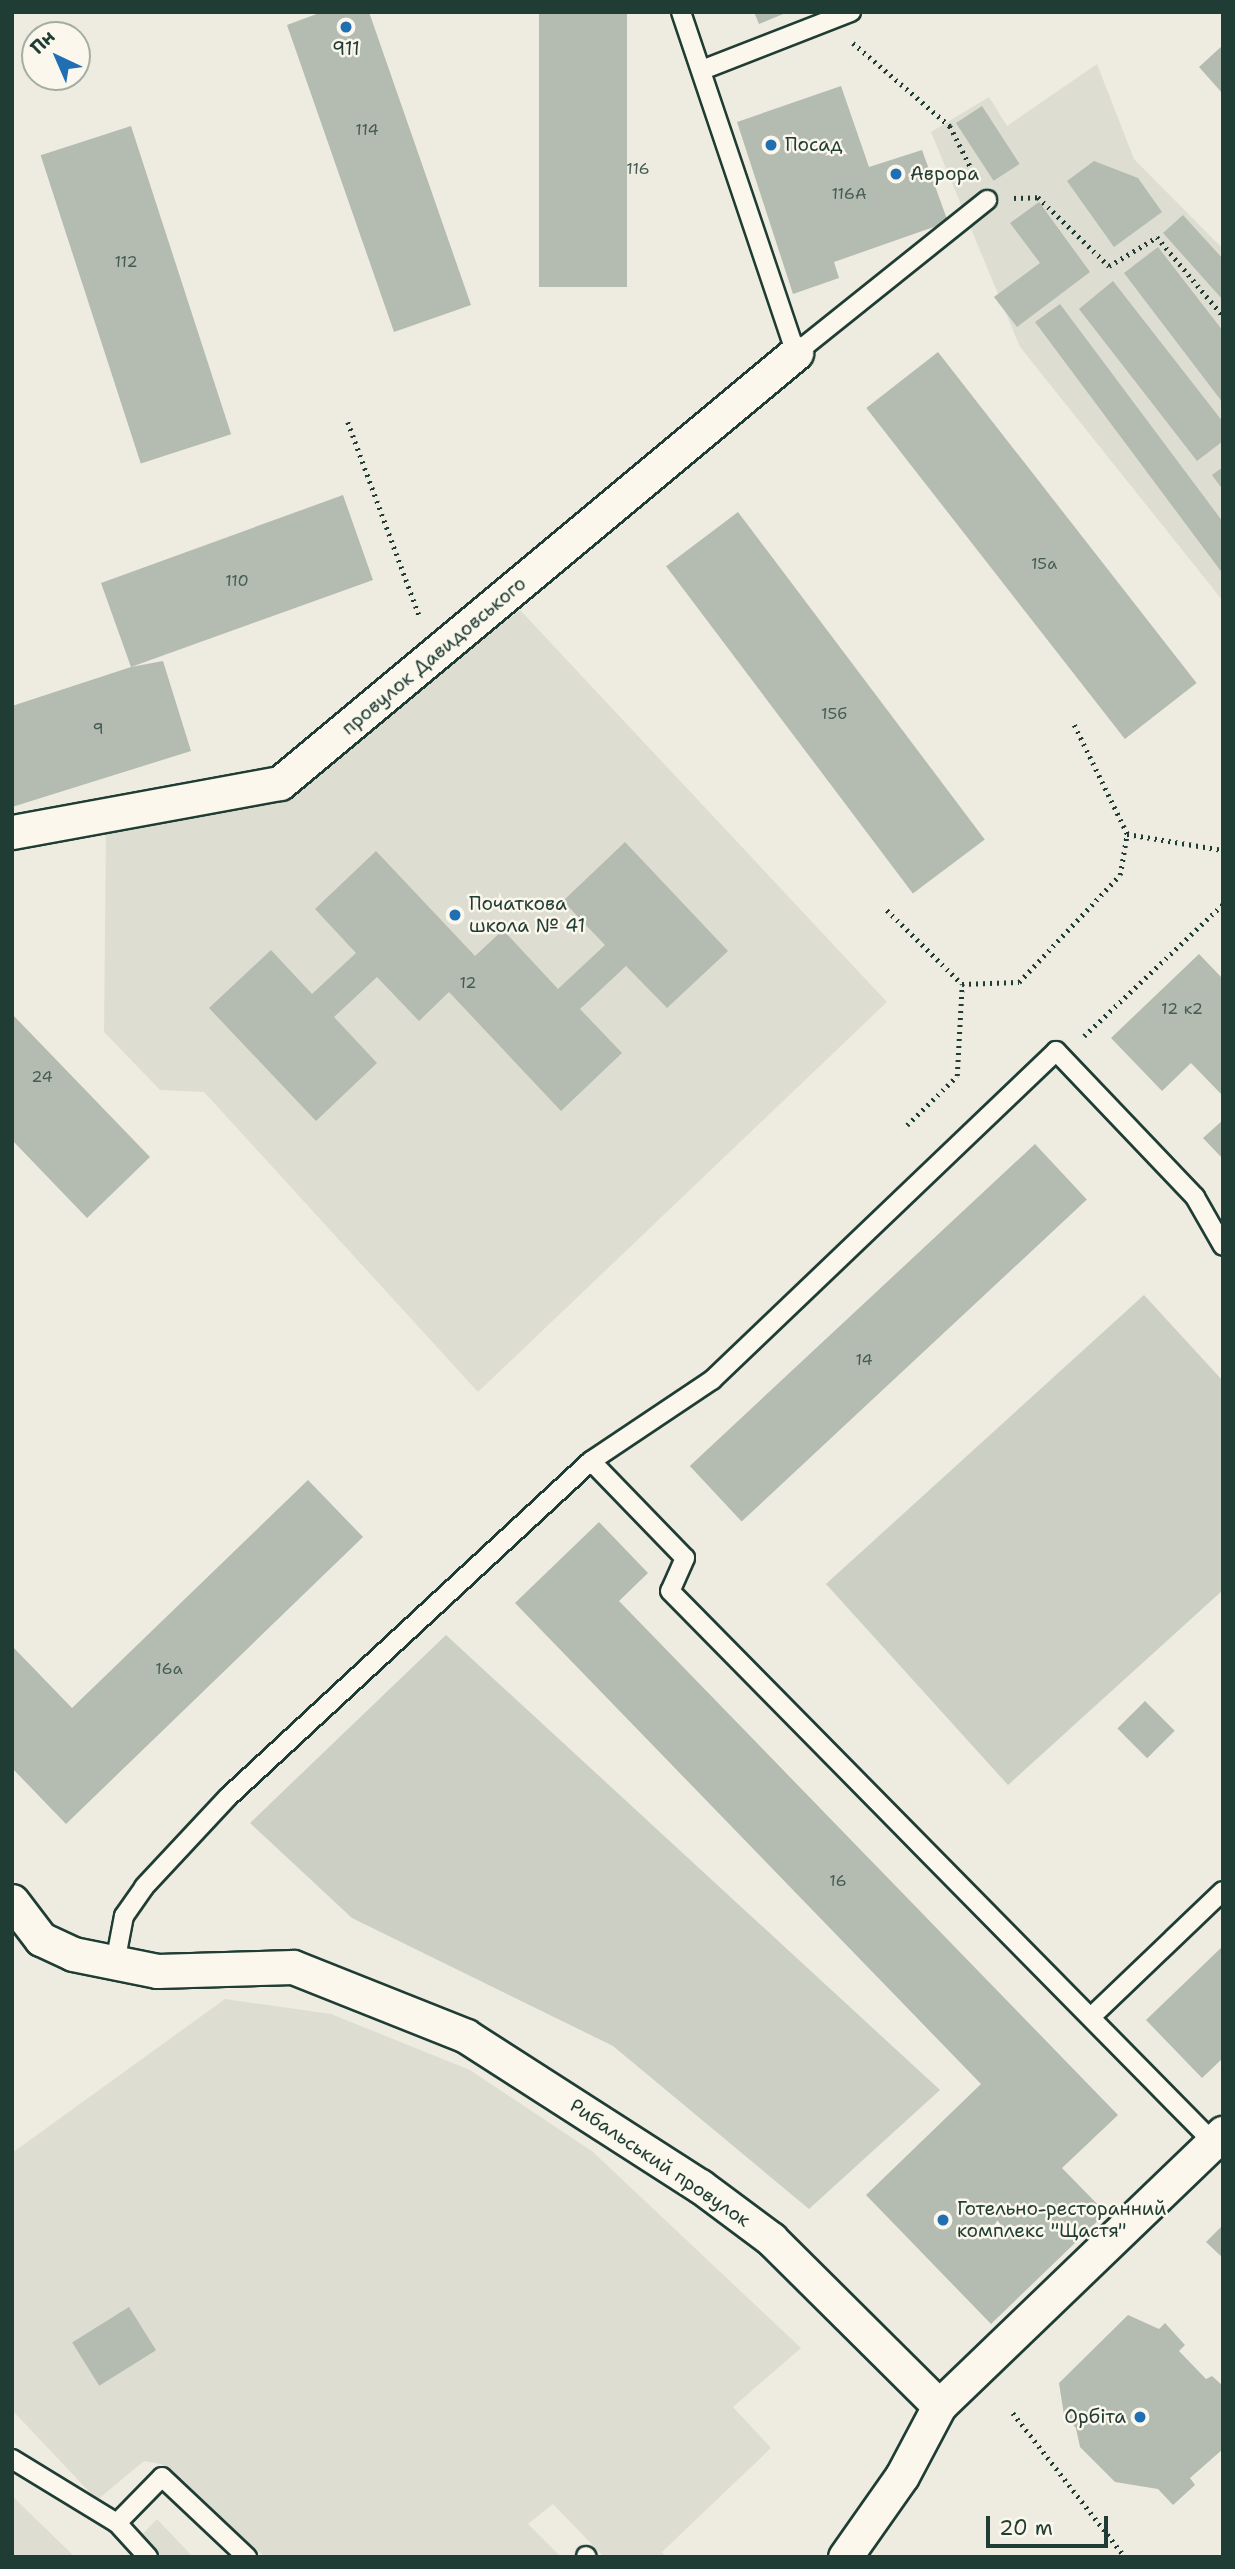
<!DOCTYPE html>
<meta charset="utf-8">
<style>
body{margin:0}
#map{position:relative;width:1235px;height:2569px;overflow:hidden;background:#eeece1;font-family:"Shantell Sans",sans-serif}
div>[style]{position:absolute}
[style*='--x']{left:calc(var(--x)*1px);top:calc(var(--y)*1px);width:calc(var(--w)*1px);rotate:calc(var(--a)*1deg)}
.built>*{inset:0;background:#ddddd2}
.green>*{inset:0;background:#cbcfc4}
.building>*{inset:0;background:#b4bbb0;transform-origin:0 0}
.path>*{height:4.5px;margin-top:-2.25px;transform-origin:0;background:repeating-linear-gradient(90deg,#1f3d34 0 2px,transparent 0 7px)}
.roads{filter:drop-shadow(2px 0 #1f3d34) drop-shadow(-2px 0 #1f3d34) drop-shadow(0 2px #1f3d34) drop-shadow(0 -2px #1f3d34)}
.lane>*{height:18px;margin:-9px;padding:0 9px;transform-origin:9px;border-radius:9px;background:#fbf7ec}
.street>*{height:33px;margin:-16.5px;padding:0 16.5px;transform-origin:16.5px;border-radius:16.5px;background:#fbf7ec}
.dots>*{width:19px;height:19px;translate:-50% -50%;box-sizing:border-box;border:4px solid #fbf7ec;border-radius:50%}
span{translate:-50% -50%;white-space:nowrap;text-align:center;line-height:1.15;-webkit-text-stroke:5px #fbf7ec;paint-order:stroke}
.number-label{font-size:16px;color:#445c53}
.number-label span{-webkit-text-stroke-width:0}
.poi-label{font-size:19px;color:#1f3d34}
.left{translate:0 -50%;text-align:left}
.right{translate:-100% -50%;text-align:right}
.street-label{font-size:19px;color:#1f3d34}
.frame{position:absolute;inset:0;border:14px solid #1f3d34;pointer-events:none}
.north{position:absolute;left:21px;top:21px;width:70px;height:70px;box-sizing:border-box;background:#fbf7ec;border:2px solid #a3ada2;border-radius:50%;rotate:316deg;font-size:19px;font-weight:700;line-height:28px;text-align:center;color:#1f3d34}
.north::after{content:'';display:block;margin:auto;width:24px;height:32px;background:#1f6fb2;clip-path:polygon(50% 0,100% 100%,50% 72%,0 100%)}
.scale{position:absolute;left:986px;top:2516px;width:122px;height:32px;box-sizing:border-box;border:4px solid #1f3d34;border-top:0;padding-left:9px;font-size:21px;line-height:24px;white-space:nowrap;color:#1f3d34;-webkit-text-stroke:5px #fbf7ec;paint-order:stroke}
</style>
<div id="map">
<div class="built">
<i style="clip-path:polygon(1097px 64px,1134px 159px,1223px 249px,1223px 601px,1020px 347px,931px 132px,989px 97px,1007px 126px)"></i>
<i style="clip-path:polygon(520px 610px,887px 1002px,478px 1392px,204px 1092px,160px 1090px,104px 1032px,106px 828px,284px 800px)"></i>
<i style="clip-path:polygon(225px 1999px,331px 2014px,470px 2070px,593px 2152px,801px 2348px,733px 2407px,771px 2448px,662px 2552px,666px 2557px,604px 2557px,553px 2504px,528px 2524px,561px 2557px,265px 2557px,161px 2464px,144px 2461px,97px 2500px,12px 2410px,12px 2153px)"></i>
<i style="clip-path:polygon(12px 2496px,75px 2557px,12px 2557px)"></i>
<i style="clip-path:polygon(157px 2519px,193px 2557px,143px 2557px,132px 2545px)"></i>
</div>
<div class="green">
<i style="clip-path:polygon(1144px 1295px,1223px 1381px,1223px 1590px,1008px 1785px,826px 1584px)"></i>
<i style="clip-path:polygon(446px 1635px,940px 2090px,809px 2209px,613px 2046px,352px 1918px,250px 1823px)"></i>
</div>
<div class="building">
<i style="clip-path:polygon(322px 12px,369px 12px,471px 305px,394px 332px,287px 25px)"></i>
<i style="left:539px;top:12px;width:88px;height:275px"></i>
<i style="clip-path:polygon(754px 12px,788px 12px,759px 24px)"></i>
<i style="clip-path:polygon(1223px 45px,1223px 94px,1199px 67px)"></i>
<i style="clip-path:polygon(841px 86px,869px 167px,922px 150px,948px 222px,834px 262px,839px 278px,793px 294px,737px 122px)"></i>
<i style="left:982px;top:106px;width:69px;height:31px;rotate:57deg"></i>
<i style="left:131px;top:126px;width:324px;height:95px;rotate:72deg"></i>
<i style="clip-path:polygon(1094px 161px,1138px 178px,1162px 212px,1114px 247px,1067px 181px)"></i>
<i style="clip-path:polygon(1039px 202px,1090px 272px,1017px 327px,994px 297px,1040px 263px,1010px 223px)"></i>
<i style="clip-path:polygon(1183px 215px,1223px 259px,1223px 300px,1163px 233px)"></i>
<i style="clip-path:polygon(1158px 247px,1223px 331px,1223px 403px,1124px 273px)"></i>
<i style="clip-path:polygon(1113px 281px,1223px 422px,1223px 441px,1197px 461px,1079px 309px)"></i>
<i style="clip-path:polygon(1060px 304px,1223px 522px,1223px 574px,1035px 322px)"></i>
<i style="left:938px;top:352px;width:420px;height:91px;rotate:52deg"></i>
<i style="clip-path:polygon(1223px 467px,1223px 490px,1212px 475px)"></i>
<i style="clip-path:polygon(343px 495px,373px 580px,131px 667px,163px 661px,191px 751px,12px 807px,12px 706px,131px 667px,101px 583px)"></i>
<i style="left:738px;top:512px;width:410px;height:90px;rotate:53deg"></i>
<i style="clip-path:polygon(625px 842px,728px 951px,667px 1008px,626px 966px,580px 1009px,622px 1053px,561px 1111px,449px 992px,419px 1021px,377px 977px,334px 1017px,377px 1063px,316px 1121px,209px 1008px,271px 950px,312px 994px,356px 953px,315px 909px,376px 851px,475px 956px,503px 930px,558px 989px,605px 945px,563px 901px)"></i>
<i style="clip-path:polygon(1199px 954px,1223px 979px,1223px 1096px,1191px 1063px,1162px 1091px,1111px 1038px)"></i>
<i style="clip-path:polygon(12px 1014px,150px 1157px,87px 1218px,12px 1140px)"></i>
<i style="clip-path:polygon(1223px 1120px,1223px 1159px,1203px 1138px)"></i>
<i style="left:1035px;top:1144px;width:76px;height:472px;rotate:47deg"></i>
<i style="clip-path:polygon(308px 1480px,363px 1537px,66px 1824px,12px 1768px,12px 1646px,72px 1708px)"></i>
<i style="clip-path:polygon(599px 1522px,648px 1573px,619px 1601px,1118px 2115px,1062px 2168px,1106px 2213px,991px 2324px,866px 2195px,981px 2084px,515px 1603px)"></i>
<i style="left:1145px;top:1701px;width:42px;height:39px;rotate:45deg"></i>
<i style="clip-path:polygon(1223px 1946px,1223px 2058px,1202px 2078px,1146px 2020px)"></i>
<i style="clip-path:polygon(1223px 2225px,1223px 2258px,1206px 2242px)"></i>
<i style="left:129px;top:2307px;width:51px;height:67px;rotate:58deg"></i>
<i style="clip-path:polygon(1128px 2315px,1159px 2329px,1165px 2323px,1185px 2345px,1179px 2351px,1206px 2379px,1212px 2376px,1223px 2386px,1223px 2449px,1190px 2478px,1195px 2485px,1173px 2505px,1158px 2489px,1115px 2482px,1080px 2447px,1076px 2428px,1064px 2415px,1059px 2383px)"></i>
</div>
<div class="path">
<i style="--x:853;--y:43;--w:128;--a:40.6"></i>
<i style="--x:950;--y:126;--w:56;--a:63.4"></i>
<i style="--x:1014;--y:198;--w:24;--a:-2"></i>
<i style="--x:1038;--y:197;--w:99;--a:44.2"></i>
<i style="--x:1109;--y:266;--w:56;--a:-31.1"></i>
<i style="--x:1157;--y:237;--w:103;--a:50.1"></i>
<i style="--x:348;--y:422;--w:209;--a:69.8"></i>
<i style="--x:1127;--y:834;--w:97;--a:9.5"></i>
<i style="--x:887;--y:910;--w:105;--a:44.6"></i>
<i style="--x:962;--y:984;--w:57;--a:-2"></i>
<i style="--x:1019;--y:982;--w:147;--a:-46.7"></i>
<i style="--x:1120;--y:875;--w:42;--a:-80.3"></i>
<i style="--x:1127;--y:834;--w:123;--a:-115.9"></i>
<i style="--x:1084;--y:1036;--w:192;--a:-43.5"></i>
<i style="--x:907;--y:1125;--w:70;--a:-44.4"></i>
<i style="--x:957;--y:1076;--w:92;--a:-86.9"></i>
<i style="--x:1013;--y:2413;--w:182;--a:52.1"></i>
</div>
<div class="roads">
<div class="lane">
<i style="--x:681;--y:12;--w:360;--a:71.4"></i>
<i style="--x:796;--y:353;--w:245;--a:-38.7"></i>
<i style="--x:702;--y:70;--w:160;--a:-21.3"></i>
<i style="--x:591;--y:1461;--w:135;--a:45.9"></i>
<i style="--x:685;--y:1558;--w:36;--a:114"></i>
<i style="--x:670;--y:1591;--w:774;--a:45.42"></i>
<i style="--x:115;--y:1963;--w:48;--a:-79.2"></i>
<i style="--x:124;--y:1916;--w:35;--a:-55"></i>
<i style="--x:144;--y:1887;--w:123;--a:-47"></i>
<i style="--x:228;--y:1797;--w:495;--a:-42.8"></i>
<i style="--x:591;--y:1461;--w:146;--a:-33.8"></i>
<i style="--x:712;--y:1380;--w:476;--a:-43.7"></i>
<i style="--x:1056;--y:1051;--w:202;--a:46.4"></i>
<i style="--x:1195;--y:1197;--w:56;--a:60.3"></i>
<i style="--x:1091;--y:2017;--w:182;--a:-43.7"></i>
<i style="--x:12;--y:2459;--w:123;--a:31.4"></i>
<i style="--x:117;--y:2523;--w:64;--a:-45.6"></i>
<i style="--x:162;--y:2477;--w:117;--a:43.3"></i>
<i style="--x:117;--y:2523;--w:46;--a:47.6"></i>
<i style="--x:586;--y:2556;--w:1;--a:45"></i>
</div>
<div class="street">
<i style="--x:12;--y:832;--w:272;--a:-10.4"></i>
<i style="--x:280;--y:783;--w:672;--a:-39.81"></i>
<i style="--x:12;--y:1901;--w:48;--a:52.7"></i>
<i style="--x:41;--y:1939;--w:35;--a:25"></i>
<i style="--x:73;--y:1954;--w:86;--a:11.4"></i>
<i style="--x:157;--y:1971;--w:136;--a:-1.7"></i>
<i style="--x:293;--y:1967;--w:186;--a:21.7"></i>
<i style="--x:466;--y:2036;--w:278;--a:32.7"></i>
<i style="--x:700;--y:2186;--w:89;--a:36.7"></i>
<i style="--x:771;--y:2239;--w:237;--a:44.8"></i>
<i style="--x:845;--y:2557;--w:99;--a:-54.9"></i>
<i style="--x:902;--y:2476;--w:79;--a:-62.1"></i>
<i style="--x:939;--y:2406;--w:394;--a:-43.9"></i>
</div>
</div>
<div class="dots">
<i style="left:346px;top:27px;background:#1f6fb2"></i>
<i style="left:771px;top:145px;background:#1f6fb2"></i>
<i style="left:896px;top:174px;background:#1f6fb2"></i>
<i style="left:455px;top:915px;background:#1f6fb2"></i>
<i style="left:943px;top:2220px;background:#1f6fb2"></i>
<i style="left:1140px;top:2417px;background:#1f6fb2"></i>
</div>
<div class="number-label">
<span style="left:367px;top:130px">114</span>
<span style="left:638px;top:169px">116</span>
<span style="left:849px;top:194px">116А</span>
<span style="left:126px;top:262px">112</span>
<span style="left:1044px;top:564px">15а</span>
<span style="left:237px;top:581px">110</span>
<span style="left:834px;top:714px">15б</span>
<span style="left:98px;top:729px">9</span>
<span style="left:468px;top:983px">12</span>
<span style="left:1182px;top:1009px">12 к2</span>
<span style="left:42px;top:1077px">24</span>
<span style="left:864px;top:1360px">14</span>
<span style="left:169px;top:1669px">16а</span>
<span style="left:838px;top:1881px">16</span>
</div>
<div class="poi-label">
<span style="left:346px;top:49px">911</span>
<span class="left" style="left:785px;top:145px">Посад</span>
<span class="left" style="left:910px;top:174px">Аврора</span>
<span class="left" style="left:469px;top:915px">Початкова<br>школа № 41</span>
<span class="left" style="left:957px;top:2220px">Готельно-ресторанний<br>комплекс "Щастя"</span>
<span class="right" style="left:1126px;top:2417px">Орбіта</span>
</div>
<div class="street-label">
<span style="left:434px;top:656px;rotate:-40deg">провулок Давидовського</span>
<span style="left:660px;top:2163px;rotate:34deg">Рибальський провулок</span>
</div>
<div class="frame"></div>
<div class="north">Пн</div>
<div class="scale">20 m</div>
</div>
